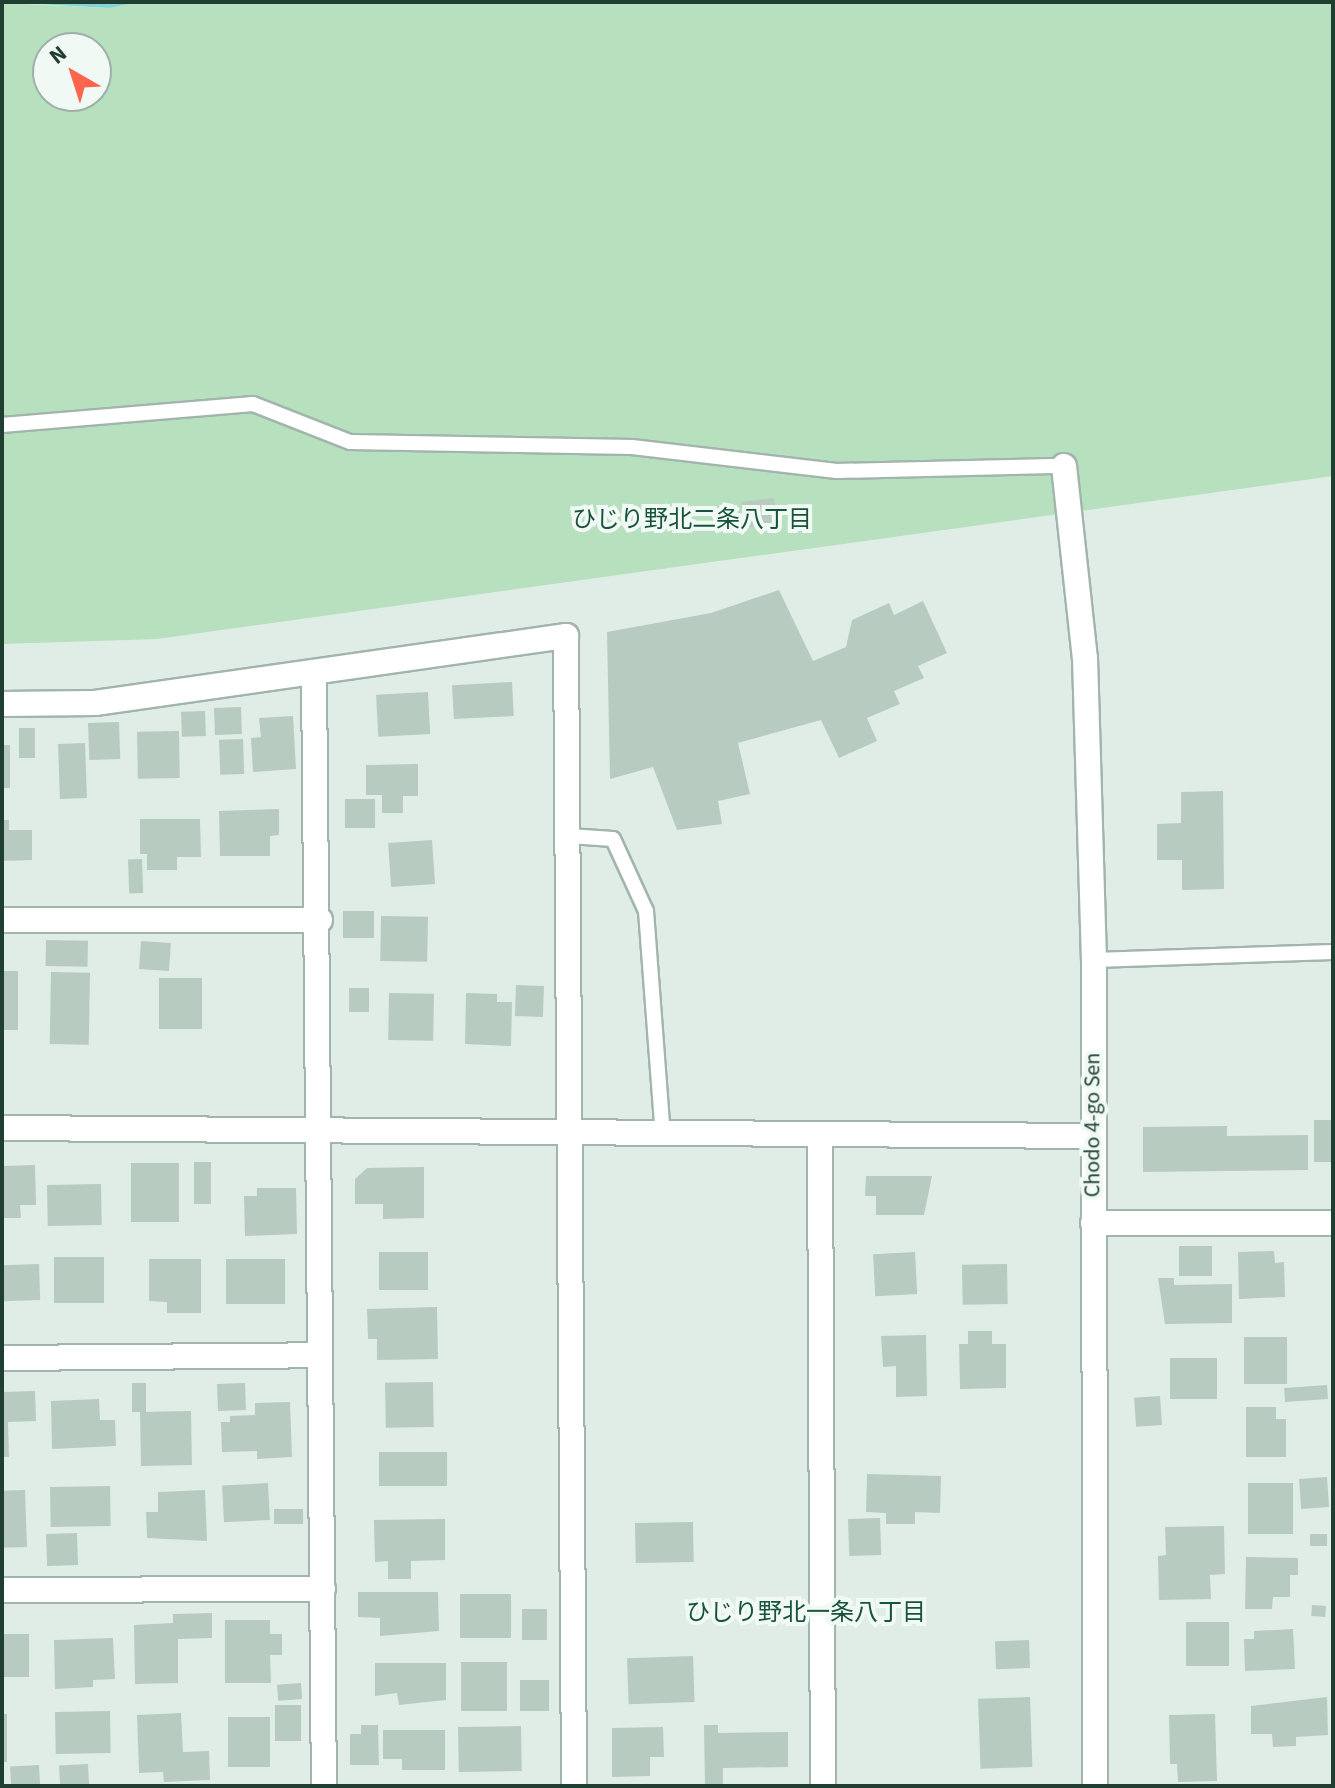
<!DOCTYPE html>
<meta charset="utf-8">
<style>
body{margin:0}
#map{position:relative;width:1335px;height:1788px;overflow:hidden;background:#e0ede6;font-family:"Source Sans 3","Noto Sans JP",sans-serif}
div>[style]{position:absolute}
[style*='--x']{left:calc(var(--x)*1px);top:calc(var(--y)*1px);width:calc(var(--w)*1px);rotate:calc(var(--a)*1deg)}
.green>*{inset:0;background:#b7e0be}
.water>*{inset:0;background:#83d3d7}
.building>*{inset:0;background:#b8cbc1;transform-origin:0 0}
.roads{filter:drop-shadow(2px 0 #a2b5ad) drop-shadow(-2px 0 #a2b5ad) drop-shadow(0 2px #a2b5ad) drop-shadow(0 -2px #a2b5ad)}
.lane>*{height:14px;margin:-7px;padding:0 7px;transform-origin:7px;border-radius:7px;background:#fff}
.street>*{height:24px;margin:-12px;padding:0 12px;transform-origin:12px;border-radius:12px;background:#fff}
.secondary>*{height:24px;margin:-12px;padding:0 12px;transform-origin:12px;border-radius:12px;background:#fff}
span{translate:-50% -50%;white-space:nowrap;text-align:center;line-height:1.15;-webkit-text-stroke:8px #f1f9f4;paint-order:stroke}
.street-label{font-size:22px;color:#1f3f33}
.neighbourhood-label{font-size:24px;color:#19533e}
.frame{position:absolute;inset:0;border:4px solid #1f3f33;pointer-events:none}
.north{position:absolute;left:32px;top:32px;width:80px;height:80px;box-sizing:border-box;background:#f1f9f4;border:2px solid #9dafa7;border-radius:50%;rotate:321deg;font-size:22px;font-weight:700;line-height:32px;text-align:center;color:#1f3f33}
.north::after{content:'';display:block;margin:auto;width:28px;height:36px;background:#fe654d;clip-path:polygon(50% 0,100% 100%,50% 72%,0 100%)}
</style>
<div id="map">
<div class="green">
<i style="clip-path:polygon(evenodd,138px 2px,1333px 2px,1333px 476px,157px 639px,2px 644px,2px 3px,110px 8px,138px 2px,48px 48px,96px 48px,96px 96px,48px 96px,48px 48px)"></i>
</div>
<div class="water">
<i style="clip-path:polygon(2px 2px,138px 2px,110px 8px)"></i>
</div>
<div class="building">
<i style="left:774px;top:498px;width:26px;height:33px;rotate:83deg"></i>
<i style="clip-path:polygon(779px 590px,813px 661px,846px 647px,852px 620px,889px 603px,894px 615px,923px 601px,947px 653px,918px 666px,924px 678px,894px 691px,900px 704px,867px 718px,877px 741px,839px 758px,821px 720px,738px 743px,750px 794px,718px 801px,722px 824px,677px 830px,653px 767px,610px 779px,607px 632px,711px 613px)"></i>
<i style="left:512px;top:682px;width:34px;height:60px;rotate:87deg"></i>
<i style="left:428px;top:692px;width:42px;height:52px;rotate:87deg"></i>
<i style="left:241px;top:707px;width:27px;height:27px;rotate:88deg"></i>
<i style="left:205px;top:711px;width:25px;height:24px;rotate:88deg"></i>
<i style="clip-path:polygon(293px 716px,296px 769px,253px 772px,251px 738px,261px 737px,259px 718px)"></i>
<i style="left:119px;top:722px;width:37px;height:31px;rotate:88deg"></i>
<i style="left:19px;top:728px;width:16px;height:30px"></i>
<i style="left:179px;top:731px;width:47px;height:42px;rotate:89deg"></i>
<i style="left:243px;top:739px;width:35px;height:24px;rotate:88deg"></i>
<i style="left:85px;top:743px;width:55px;height:27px;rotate:88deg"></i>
<i style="left:2px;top:745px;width:8px;height:43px"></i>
<i style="clip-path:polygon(418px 764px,418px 796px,403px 796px,403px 813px,382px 813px,382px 795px,366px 795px,366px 765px)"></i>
<i style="clip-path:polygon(1223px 791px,1224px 889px,1182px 890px,1182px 860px,1157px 860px,1157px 824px,1181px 823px,1181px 792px)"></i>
<i style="left:345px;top:799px;width:30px;height:29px"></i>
<i style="clip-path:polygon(279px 809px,279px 835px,270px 836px,270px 856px,220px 856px,219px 811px)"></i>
<i style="clip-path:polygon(140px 819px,200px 819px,201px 857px,177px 857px,177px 870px,147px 870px,147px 854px,140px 854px)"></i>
<i style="clip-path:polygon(2px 820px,9px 820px,9px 830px,32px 830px,32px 860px,2px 861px)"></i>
<i style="left:432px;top:840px;width:44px;height:44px;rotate:86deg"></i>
<i style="left:142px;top:859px;width:34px;height:14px;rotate:88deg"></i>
<i style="left:374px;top:911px;width:27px;height:31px;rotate:90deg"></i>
<i style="left:381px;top:916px;width:47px;height:45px;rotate:1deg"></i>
<i style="left:46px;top:940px;width:42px;height:26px;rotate:1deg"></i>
<i style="left:141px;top:941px;width:30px;height:28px;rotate:4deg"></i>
<i style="left:2px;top:971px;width:16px;height:59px"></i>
<i style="left:51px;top:972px;width:39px;height:72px;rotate:1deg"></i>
<i style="left:202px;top:978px;width:51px;height:43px;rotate:90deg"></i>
<i style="left:544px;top:986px;width:31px;height:28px;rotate:92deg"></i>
<i style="left:349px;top:988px;width:20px;height:24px"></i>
<i style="left:389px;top:993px;width:45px;height:47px;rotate:1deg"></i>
<i style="clip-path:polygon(466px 993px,497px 994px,497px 1002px,512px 1002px,511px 1046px,465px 1044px)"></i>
<i style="left:1314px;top:1120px;width:19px;height:42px"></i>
<i style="clip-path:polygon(1227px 1126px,1227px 1136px,1308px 1135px,1308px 1170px,1143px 1172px,1143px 1127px)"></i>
<i style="left:194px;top:1162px;width:17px;height:42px"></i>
<i style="left:131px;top:1163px;width:48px;height:59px"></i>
<i style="clip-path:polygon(35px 1165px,36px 1205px,20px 1205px,21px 1218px,2px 1218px,2px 1166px)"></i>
<i style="clip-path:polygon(424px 1167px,424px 1218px,383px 1219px,383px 1204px,355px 1204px,355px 1179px,367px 1168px)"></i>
<i style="clip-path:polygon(866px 1176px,932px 1176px,924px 1215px,876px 1215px,876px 1196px,865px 1196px)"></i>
<i style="left:101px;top:1184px;width:41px;height:54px;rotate:89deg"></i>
<i style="clip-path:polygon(257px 1188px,296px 1188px,297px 1234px,245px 1236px,244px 1196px,257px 1196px)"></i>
<i style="left:1212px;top:1246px;width:30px;height:33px;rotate:90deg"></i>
<i style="clip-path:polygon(1274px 1251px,1275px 1263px,1284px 1262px,1285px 1297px,1239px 1299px,1238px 1252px)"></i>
<i style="left:379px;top:1252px;width:49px;height:38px"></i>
<i style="left:915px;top:1252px;width:42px;height:42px;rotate:87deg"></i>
<i style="left:54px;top:1257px;width:50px;height:46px"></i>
<i style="clip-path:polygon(149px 1259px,201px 1259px,201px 1313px,167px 1313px,167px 1302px,149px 1301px)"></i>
<i style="left:285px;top:1259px;width:45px;height:59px;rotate:90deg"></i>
<i style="left:39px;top:1264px;width:36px;height:37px;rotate:88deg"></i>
<i style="left:1007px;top:1264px;width:40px;height:45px;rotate:89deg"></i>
<i style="clip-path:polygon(1158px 1278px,1174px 1278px,1174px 1285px,1232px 1284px,1232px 1323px,1165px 1324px)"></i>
<i style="clip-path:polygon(437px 1307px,438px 1359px,377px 1360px,377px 1339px,368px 1339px,367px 1309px)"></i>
<i style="clip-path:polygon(968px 1331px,992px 1331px,992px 1344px,1006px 1344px,1006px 1388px,960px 1389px,959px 1344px,968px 1344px)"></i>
<i style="clip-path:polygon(926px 1335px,927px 1396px,896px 1397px,896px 1366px,883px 1367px,881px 1336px)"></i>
<i style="left:1244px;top:1337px;width:43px;height:47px"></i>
<i style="left:1170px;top:1358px;width:47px;height:41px"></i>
<i style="left:433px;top:1382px;width:45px;height:48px;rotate:89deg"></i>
<i style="left:132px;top:1383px;width:14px;height:29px"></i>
<i style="left:245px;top:1383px;width:27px;height:28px;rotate:88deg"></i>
<i style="left:1327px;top:1385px;width:14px;height:43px;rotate:86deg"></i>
<i style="clip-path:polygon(35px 1391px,36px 1421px,8px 1422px,9px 1457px,2px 1457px,2px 1392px)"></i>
<i style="left:1160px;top:1396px;width:29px;height:26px;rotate:86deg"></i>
<i style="clip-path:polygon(99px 1399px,100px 1420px,115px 1420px,116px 1446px,52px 1449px,51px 1401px)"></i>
<i style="clip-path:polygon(290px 1402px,292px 1457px,257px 1459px,257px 1451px,222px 1452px,221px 1422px,230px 1422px,230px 1416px,255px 1415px,255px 1403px)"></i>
<i style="clip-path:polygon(1246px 1407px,1276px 1407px,1276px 1419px,1286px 1419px,1286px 1457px,1246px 1457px)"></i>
<i style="left:191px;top:1411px;width:54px;height:51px;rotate:89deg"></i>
<i style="left:379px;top:1452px;width:68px;height:34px"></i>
<i style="clip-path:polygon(867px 1474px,941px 1476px,940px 1513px,915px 1512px,915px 1524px,886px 1524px,886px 1513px,866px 1512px)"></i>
<i style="left:1327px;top:1477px;width:30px;height:28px;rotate:86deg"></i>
<i style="left:268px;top:1483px;width:37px;height:46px;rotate:87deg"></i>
<i style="left:1248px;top:1483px;width:45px;height:51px"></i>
<i style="left:110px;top:1486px;width:40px;height:60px;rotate:89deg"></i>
<i style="left:25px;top:1490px;width:57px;height:23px;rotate:88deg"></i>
<i style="clip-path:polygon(205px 1490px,207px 1541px,147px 1538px,146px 1512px,158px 1512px,158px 1492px)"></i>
<i style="left:274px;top:1509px;width:29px;height:15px"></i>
<i style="left:880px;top:1518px;width:37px;height:32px;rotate:88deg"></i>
<i style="clip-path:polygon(445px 1519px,445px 1560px,411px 1561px,411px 1579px,388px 1579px,388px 1561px,375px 1562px,374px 1520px)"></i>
<i style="left:693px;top:1522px;width:40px;height:58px;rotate:89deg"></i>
<i style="clip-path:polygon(1224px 1526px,1225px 1574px,1210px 1575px,1211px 1599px,1159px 1600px,1158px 1556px,1166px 1555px,1165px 1527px)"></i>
<i style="left:77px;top:1533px;width:32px;height:31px;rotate:88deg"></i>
<i style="left:1327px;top:1534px;width:12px;height:17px;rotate:90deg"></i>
<i style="clip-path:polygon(1246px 1557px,1298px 1558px,1298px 1575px,1290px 1575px,1290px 1597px,1273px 1597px,1272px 1609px,1245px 1609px)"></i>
<i style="clip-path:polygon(358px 1592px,438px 1592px,439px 1631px,380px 1636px,380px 1618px,358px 1617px)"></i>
<i style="left:460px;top:1594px;width:51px;height:44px"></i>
<i style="left:1312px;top:1605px;width:14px;height:11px;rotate:4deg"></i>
<i style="left:522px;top:1609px;width:25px;height:31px"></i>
<i style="clip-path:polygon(212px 1613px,212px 1638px,178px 1639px,178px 1683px,135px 1684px,134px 1625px,173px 1623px,173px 1614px)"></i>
<i style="clip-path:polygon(225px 1620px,270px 1620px,270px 1634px,282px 1634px,282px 1655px,270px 1655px,271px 1683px,225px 1683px)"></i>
<i style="left:1229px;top:1622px;width:44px;height:43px;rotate:90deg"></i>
<i style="clip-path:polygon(1293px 1629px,1295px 1669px,1245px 1671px,1244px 1639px,1254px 1639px,1254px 1631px)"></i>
<i style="left:2px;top:1634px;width:27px;height:43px"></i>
<i style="clip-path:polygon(113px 1638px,115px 1679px,93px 1680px,93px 1687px,55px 1689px,54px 1640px)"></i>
<i style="left:1029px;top:1640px;width:28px;height:34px;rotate:88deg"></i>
<i style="left:693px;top:1656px;width:46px;height:66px;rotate:88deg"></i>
<i style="left:461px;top:1662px;width:46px;height:49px"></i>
<i style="clip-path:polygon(375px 1663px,446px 1663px,446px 1700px,399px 1705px,397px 1693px,375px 1696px)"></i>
<i style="left:520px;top:1680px;width:29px;height:31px"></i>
<i style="left:301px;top:1683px;width:16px;height:24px;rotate:86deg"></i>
<i style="left:1030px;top:1697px;width:70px;height:52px;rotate:88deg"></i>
<i style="clip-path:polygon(1327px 1697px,1328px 1735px,1296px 1737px,1296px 1746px,1273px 1747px,1272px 1734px,1251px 1734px,1251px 1706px)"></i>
<i style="left:275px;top:1705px;width:26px;height:36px"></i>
<i style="left:110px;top:1711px;width:42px;height:55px;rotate:89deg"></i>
<i style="clip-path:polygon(181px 1713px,183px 1752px,209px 1751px,210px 1780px,164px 1782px,163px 1772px,139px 1773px,137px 1715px)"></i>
<i style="left:2px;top:1714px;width:5px;height:48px"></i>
<i style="clip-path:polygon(1215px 1714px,1217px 1781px,1178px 1782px,1177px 1764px,1170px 1764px,1169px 1715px)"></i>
<i style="left:228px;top:1717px;width:42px;height:50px"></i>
<i style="clip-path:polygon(361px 1725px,378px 1725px,379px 1765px,350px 1765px,350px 1734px,361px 1734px)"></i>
<i style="clip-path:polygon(704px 1725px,718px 1725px,718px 1733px,788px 1732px,788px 1767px,723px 1768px,723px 1786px,705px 1786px)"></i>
<i style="left:521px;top:1726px;width:45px;height:63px;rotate:89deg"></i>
<i style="clip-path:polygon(663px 1727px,664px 1757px,650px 1757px,650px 1776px,612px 1777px,612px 1728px)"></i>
<i style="clip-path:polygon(383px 1730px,445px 1730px,445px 1770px,402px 1770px,402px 1759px,383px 1759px)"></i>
<i style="left:88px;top:1764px;width:22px;height:29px;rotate:87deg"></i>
<i style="left:39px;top:1765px;width:21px;height:29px;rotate:87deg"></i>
</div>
<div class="roads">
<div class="lane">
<i style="--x:2;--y:425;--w:252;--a:-4.8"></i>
<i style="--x:253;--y:404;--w:104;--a:21.4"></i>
<i style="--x:350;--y:442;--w:282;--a:1"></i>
<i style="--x:632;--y:447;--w:206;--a:6.7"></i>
<i style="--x:837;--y:471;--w:227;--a:-1.3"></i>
<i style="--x:569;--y:836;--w:44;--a:3.9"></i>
<i style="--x:613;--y:839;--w:79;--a:65.4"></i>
<i style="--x:646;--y:911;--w:225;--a:85.7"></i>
<i style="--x:1094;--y:960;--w:239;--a:-1.9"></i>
</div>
<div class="street">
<i style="--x:1064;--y:466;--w:193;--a:83.8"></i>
<i style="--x:1085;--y:658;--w:302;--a:88.3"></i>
<i style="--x:314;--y:673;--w:1113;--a:89.49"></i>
<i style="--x:2;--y:704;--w:93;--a:-0.6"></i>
<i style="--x:95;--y:703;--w:476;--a:-8.1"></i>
<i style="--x:566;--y:636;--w:1150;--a:89.6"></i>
<i style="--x:2;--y:920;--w:318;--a:0"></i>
<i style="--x:2;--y:1128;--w:1091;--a:0.42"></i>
<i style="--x:820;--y:1136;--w:650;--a:89.74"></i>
<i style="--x:1093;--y:1223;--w:240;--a:0"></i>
<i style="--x:2;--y:1358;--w:317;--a:-0.5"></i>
<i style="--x:2;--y:1590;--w:321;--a:-0.2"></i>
</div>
<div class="secondary">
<i style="--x:1094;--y:960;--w:826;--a:89.93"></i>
</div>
</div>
<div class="street-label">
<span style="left:1093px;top:1125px;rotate:-90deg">Chodo 4-go Sen</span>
</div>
<div class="neighbourhood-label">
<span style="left:692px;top:520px">ひじり野北二条八丁目</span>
<span style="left:806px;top:1613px">ひじり野北一条八丁目</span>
</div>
<div class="frame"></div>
<div class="north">N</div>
</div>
